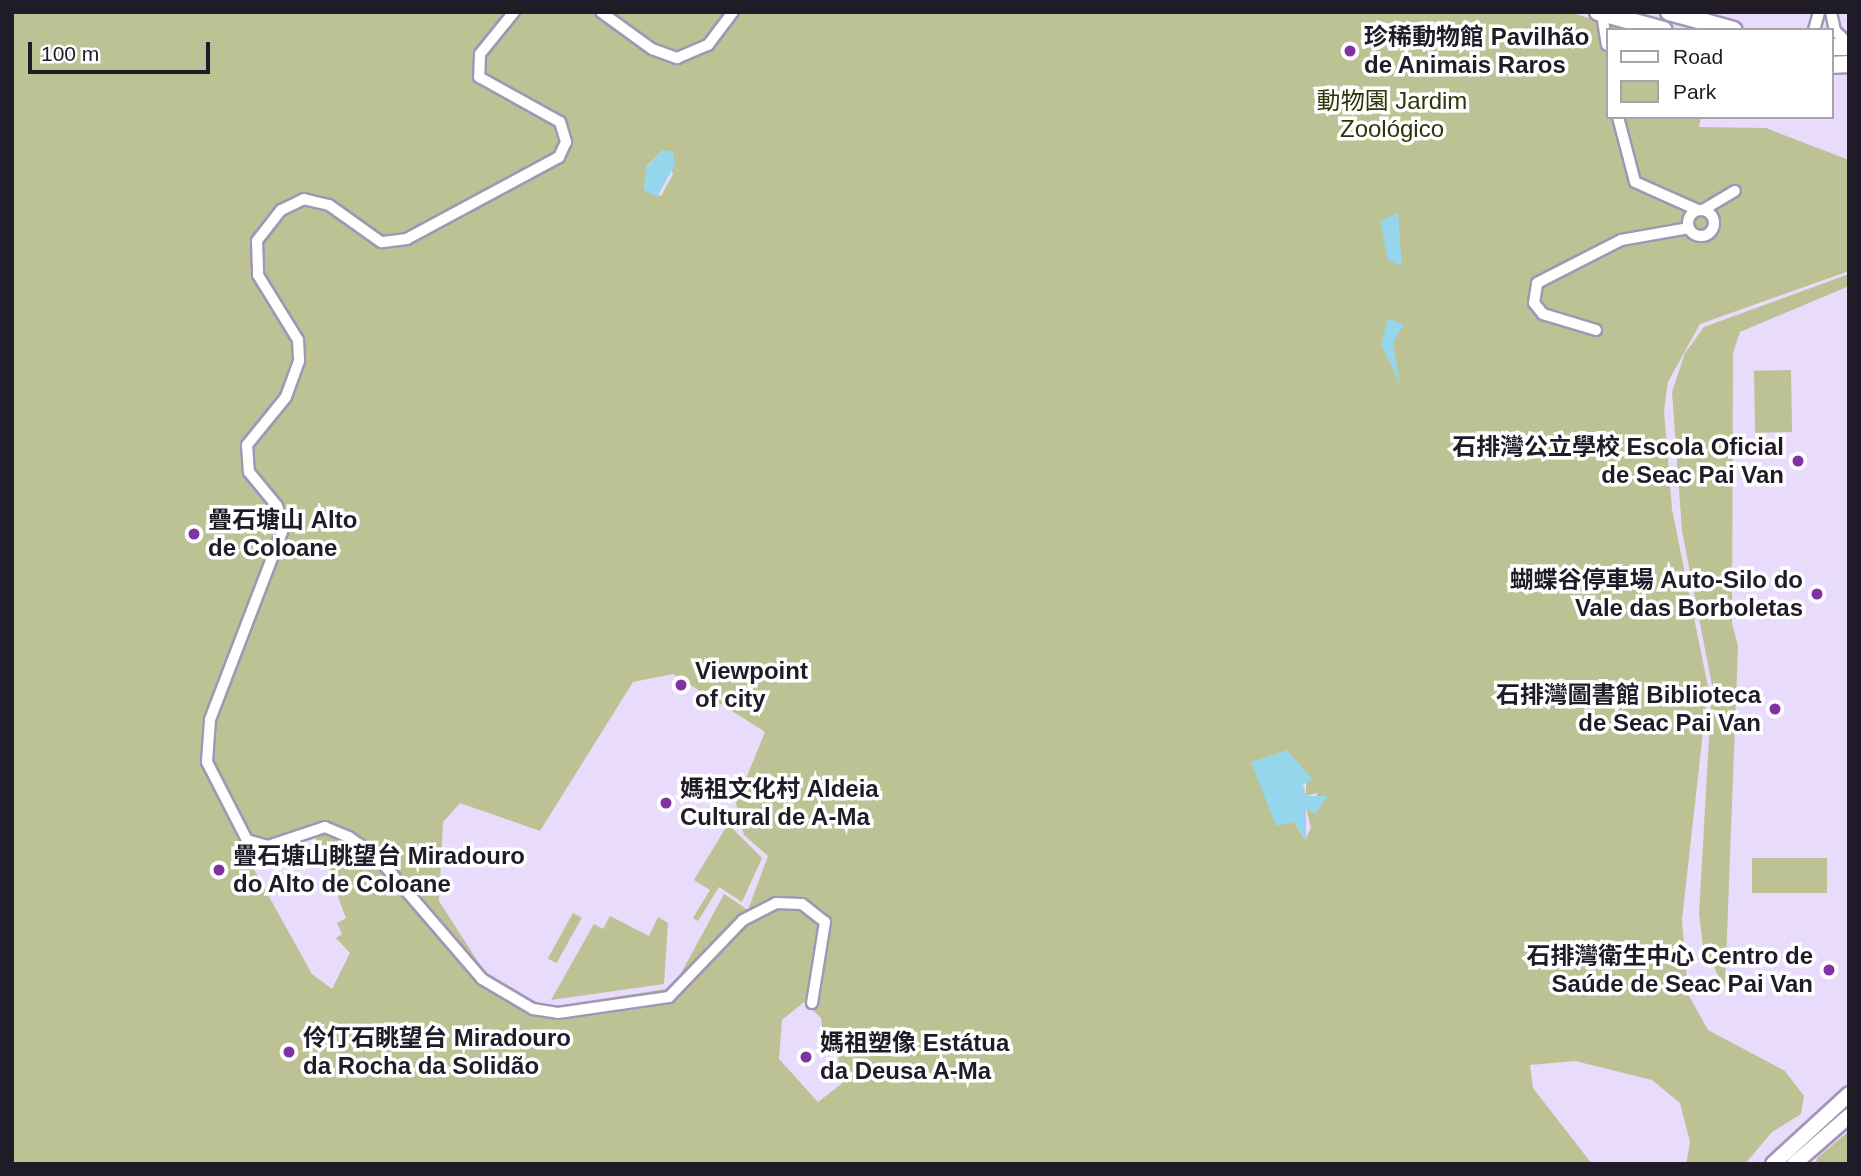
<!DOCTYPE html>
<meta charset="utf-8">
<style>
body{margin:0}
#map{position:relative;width:1861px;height:1176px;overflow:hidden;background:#e8dbfc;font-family:Helvetica,"Noto Sans SC",sans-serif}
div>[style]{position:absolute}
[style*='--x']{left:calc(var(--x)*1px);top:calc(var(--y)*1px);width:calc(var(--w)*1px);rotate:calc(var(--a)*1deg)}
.green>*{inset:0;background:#bdc294;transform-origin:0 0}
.water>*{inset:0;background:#96d6ec}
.roads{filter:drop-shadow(2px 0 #a296b5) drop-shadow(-2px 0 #a296b5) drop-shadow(0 2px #a296b5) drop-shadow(0 -2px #a296b5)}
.minor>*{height:10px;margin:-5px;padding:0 5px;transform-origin:5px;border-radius:5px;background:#fff}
.minor>.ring{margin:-5px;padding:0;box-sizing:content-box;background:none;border:10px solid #fff;border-radius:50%}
.tertiary>*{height:14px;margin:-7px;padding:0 7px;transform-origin:7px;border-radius:7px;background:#fff}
.secondary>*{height:16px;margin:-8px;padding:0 8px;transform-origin:8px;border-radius:8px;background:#fff}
.dots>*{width:19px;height:19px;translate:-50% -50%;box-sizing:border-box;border:4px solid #fff;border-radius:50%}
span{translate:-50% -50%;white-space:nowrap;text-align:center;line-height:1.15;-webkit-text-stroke:7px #fff;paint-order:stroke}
.poi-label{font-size:24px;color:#201c27;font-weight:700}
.left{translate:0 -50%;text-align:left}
.right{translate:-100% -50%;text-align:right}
.park-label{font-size:24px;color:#313309}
.frame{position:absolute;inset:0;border:14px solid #201c27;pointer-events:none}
.legend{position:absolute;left:1606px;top:28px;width:228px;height:91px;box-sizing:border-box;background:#fff;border:2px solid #a6a4a9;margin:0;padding:9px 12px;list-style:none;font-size:21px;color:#201c27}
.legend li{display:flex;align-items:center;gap:14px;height:35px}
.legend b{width:35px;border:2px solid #a6a4a9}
.scale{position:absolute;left:28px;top:42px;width:182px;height:32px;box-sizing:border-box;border:4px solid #201c27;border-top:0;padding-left:9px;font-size:21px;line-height:24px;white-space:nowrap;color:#201c27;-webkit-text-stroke:5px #fff;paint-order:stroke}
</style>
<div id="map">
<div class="green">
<i style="clip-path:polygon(evenodd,12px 12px,1569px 12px,1627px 30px,1607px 30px,1607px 117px,1701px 117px,1699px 127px,1766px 128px,1849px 160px,1849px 271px,1700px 324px,1668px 382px,1664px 410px,1672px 509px,1708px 687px,1682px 920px,1688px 994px,1708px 1030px,1785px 1071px,1804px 1096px,1801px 1114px,1772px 1132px,1745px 1164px,1686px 1164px,1690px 1142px,1680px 1103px,1652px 1080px,1575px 1061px,1530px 1065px,1533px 1088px,1592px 1164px,12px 1164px,12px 12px,663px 150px,673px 174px,661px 196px,644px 188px,647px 166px,663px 150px,12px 12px,673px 674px,765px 732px,736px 803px,744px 835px,768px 856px,748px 910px,724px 894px,673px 988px,548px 1007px,522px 997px,484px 971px,439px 901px,443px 822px,460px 803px,540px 831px,633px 682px,673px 674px,12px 12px,1287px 750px,1306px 783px,1306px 796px,1317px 793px,1315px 813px,1306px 807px,1311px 828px,1305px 840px,1294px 822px,1287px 750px,12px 12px,312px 828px,346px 918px,337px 923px,342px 934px,336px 938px,350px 953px,332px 989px,312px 974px,242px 848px,247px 840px,279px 843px,312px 828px,12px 12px,804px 1002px,821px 1018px,823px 1036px,834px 1044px,839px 1062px,854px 1074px,818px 1102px,779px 1059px,782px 1020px,804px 1002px)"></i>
<i style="clip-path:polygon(1849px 274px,1849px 286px,1740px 332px,1733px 353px,1732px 623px,1738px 646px,1725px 988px,1703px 947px,1699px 914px,1712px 685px,1682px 531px,1672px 392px,1685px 353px,1704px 327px)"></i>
<i style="left:1791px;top:370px;width:62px;height:37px;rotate:89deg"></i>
<i style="clip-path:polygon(728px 824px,762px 858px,742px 902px,719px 887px,698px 921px,693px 918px,710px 890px,694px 880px)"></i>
<i style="left:1752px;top:858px;width:75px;height:35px"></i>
<i style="left:573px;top:913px;width:10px;height:52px;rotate:29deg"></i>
<i style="clip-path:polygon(610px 916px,649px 936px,658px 917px,668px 923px,664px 984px,551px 1000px,594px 924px,603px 929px)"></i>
<i style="clip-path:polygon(1849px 1131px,1849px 1164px,1816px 1164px,1817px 1158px)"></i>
</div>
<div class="water">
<i style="clip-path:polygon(663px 150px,673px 152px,675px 165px,657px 197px,644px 190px,646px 168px)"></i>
<i style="clip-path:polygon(1398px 213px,1402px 266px,1388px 260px,1380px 221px)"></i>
<i style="clip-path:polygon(1388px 319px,1404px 324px,1393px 343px,1400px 384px,1381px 344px)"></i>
<i style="clip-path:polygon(1287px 750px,1313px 780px,1303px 784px,1306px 796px,1328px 796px,1315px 814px,1306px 808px,1306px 841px,1294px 822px,1276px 826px,1251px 762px)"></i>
</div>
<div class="roads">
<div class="minor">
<i style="--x:514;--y:12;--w:54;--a:129"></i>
<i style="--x:480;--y:54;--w:23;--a:92"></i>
<i style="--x:479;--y:77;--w:93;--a:29.1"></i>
<i style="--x:560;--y:122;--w:21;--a:73"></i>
<i style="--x:566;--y:142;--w:17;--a:115"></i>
<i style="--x:559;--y:157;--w:173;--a:151.7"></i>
<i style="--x:407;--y:239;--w:26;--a:173"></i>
<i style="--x:381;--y:242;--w:64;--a:-144.6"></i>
<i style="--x:329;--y:205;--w:26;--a:-167"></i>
<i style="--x:304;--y:199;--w:25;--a:154"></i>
<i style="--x:281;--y:210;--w:39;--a:128"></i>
<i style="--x:257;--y:241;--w:34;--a:88"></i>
<i style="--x:258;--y:275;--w:76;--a:58.4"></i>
<i style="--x:298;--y:340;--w:21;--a:87"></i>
<i style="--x:299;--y:361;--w:38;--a:110"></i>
<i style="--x:286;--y:397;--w:62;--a:129.1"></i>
<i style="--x:247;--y:445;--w:27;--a:86"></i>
<i style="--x:249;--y:472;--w:44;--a:50.5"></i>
<i style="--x:277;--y:506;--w:26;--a:79"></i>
<i style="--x:282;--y:532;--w:201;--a:111"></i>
<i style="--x:210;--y:720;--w:42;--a:94.1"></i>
<i style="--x:207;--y:762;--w:88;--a:62.9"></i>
<i style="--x:247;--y:840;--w:22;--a:16"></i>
<i style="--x:268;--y:846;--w:60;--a:-18.4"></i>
<i style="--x:325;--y:827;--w:26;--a:23"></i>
<i style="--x:349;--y:837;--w:36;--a:36"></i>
<i style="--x:378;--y:858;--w:160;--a:49.3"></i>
<i style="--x:482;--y:979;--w:59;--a:30.5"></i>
<i style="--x:533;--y:1009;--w:25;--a:9"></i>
<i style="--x:558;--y:1013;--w:112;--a:-8.2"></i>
<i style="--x:669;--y:997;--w:107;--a:-46.1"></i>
<i style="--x:743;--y:920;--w:37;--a:-27"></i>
<i style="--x:776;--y:903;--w:26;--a:2"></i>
<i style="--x:802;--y:904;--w:29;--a:38"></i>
<i style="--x:825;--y:922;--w:82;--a:99.1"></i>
<i style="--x:601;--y:12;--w:63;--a:36"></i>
<i style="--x:652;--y:49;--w:27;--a:20"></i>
<i style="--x:677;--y:58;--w:34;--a:-23"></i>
<i style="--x:708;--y:45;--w:41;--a:-52.9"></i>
<i style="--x:1831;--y:12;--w:19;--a:78"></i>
<i style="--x:1835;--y:31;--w:19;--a:43"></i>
<i style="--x:1602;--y:14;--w:31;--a:81"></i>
<i style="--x:1814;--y:30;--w:19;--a:-74"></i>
<i style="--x:1618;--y:117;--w:67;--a:75.3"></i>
<i style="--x:1635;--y:182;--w:69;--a:24"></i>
<i class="ring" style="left:1688px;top:210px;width:16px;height:16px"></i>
<i style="--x:1703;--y:210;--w:37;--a:-31"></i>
<i style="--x:1596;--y:330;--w:55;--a:-163.2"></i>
<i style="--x:1543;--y:314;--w:14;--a:-129"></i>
<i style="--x:1534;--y:303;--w:20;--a:-81"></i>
<i style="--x:1537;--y:283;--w:94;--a:-27.1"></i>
<i style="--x:1621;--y:240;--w:69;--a:-10"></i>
</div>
<div class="tertiary">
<i style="--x:1773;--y:1164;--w:103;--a:-42.6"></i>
<i style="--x:1794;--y:1164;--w:73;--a:-41.1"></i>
</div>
<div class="secondary">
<i style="--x:1598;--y:12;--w:68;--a:15.3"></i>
<i style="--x:1669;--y:12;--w:67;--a:15.5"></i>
<i style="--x:1831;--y:47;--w:18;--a:0"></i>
<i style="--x:1831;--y:65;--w:18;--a:-3"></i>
</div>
</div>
<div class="dots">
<i style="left:1350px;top:51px;background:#8032a3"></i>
<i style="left:1798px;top:461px;background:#8032a3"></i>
<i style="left:194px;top:534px;background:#8032a3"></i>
<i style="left:1817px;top:594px;background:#8032a3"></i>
<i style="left:681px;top:685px;background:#8032a3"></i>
<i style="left:1775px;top:709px;background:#8032a3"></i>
<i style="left:666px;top:803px;background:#8032a3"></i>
<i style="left:219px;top:870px;background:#8032a3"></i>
<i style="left:1829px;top:970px;background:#8032a3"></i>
<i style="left:289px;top:1052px;background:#8032a3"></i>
<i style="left:806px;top:1057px;background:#8032a3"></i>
</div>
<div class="poi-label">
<span class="left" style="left:1364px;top:51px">珍稀動物館 Pavilhão<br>de Animais Raros</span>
<span class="right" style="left:1784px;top:461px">石排灣公立學校 Escola Oficial<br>de Seac Pai Van</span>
<span class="left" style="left:208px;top:534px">疊石塘山 Alto<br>de Coloane</span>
<span class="right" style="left:1803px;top:594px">蝴蝶谷停車場 Auto-Silo do<br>Vale das Borboletas</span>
<span class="left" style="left:695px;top:685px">Viewpoint<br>of city</span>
<span class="right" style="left:1761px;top:709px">石排灣圖書館 Biblioteca<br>de Seac Pai Van</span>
<span class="left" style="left:680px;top:803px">媽祖文化村 Aldeia<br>Cultural de A-Ma</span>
<span class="left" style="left:233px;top:870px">疊石塘山眺望台 Miradouro<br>do Alto de Coloane</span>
<span class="right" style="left:1813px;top:970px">石排灣衛生中心 Centro de<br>Saúde de Seac Pai Van</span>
<span class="left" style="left:303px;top:1052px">伶仃石眺望台 Miradouro<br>da Rocha da Solidão</span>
<span class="left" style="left:820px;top:1057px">媽祖塑像 Estátua<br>da Deusa A-Ma</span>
</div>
<div class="park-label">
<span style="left:1392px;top:115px">動物園 Jardim<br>Zoológico</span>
</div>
<div class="frame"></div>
<ul class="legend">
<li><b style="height:9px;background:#fff"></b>Road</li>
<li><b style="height:19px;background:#bdc294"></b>Park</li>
</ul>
<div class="scale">100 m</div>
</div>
